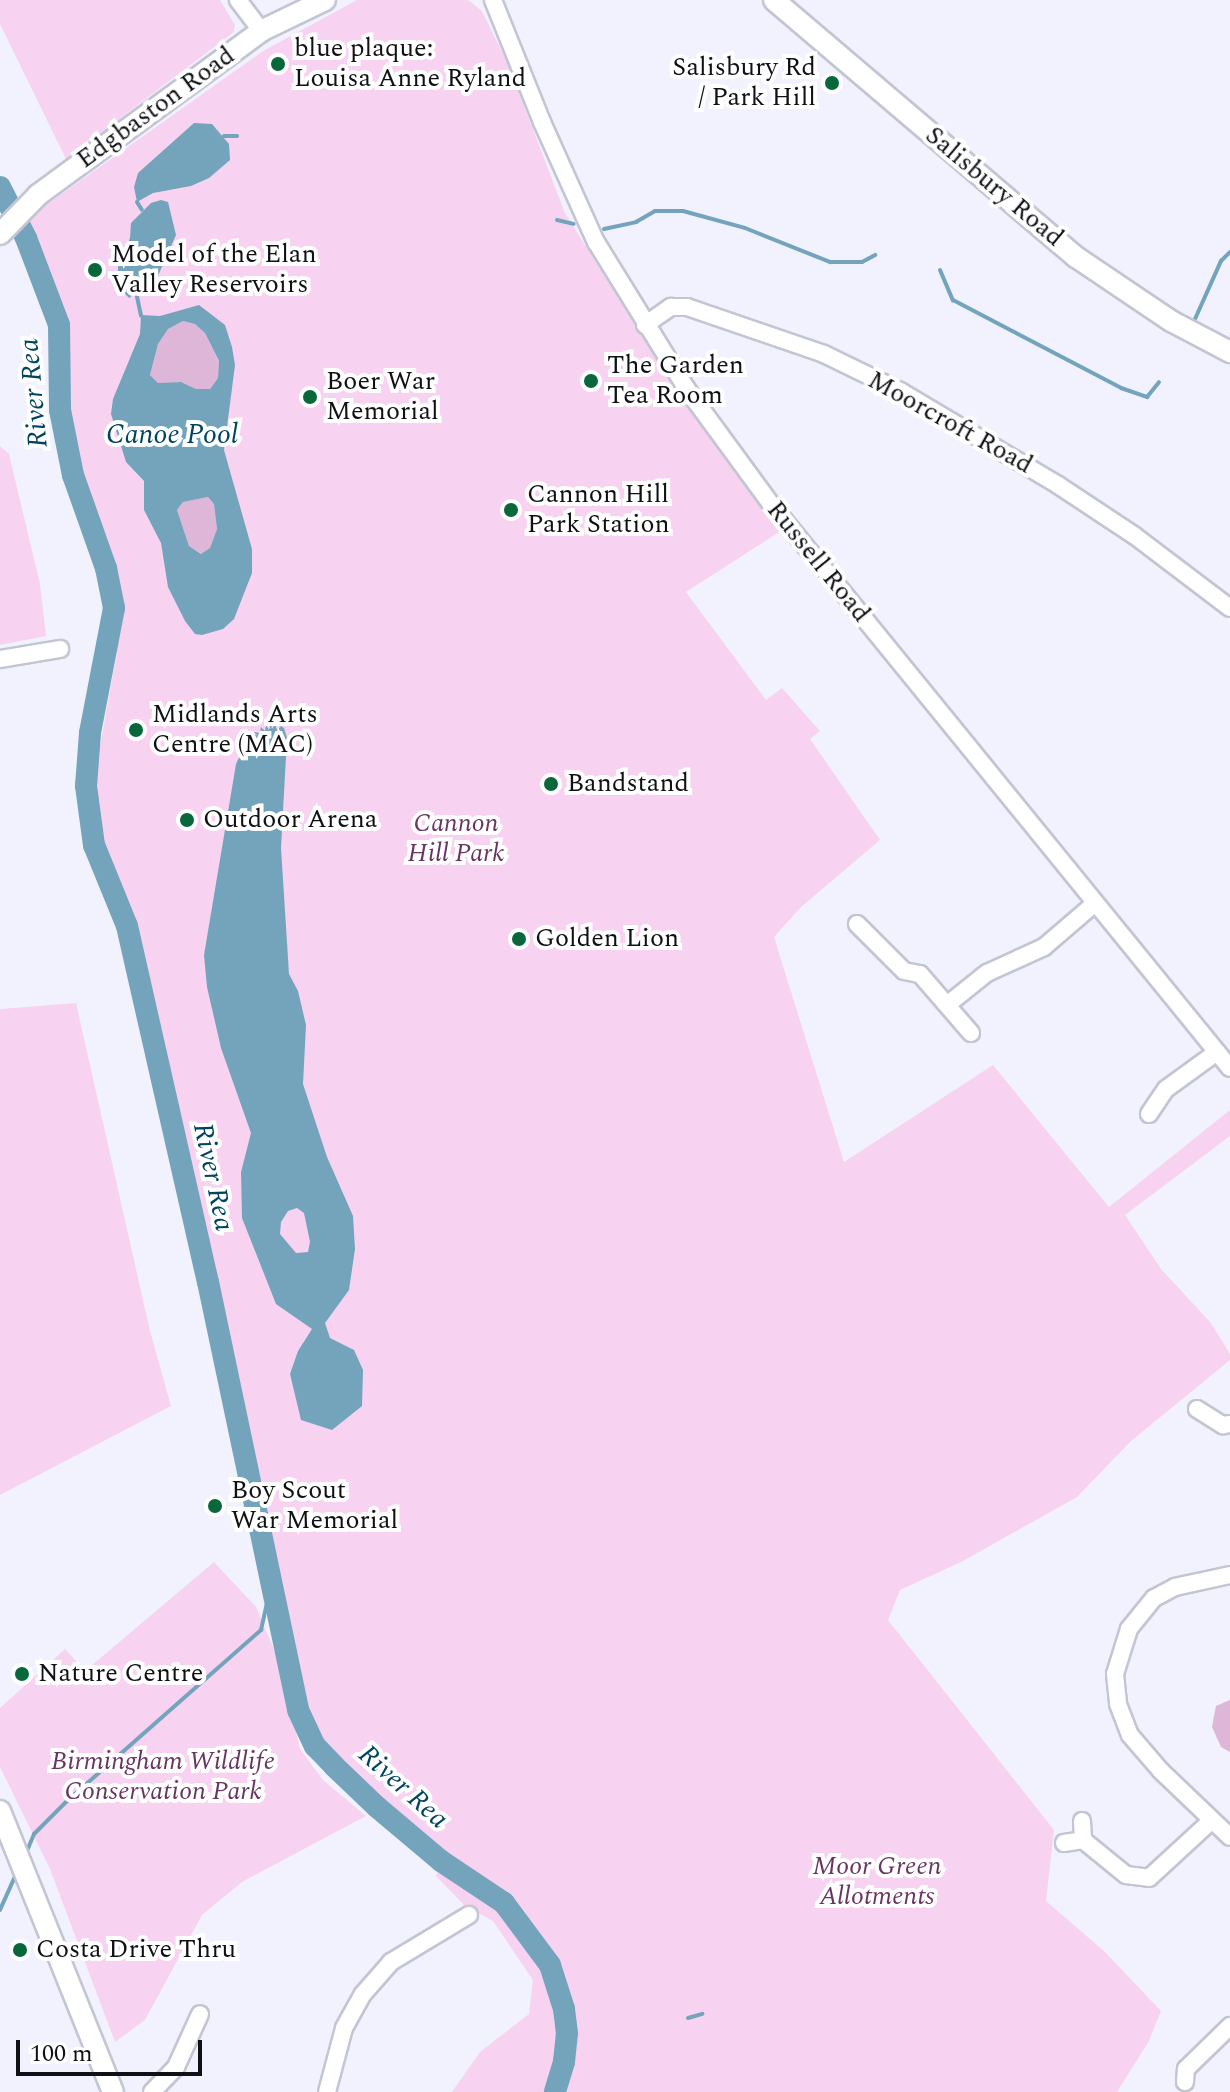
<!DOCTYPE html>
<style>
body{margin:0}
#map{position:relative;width:1230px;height:2092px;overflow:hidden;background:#f1f2fe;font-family:Spectral,serif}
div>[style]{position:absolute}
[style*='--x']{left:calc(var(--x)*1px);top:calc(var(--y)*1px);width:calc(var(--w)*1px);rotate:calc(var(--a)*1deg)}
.green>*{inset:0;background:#f7d3f1}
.forest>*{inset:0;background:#deb6d7}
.water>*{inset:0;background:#73a4bc}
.stream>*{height:4px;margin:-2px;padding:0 2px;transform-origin:2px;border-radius:2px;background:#73a4bc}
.river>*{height:22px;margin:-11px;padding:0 11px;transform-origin:11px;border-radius:11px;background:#73a4bc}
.roads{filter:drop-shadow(2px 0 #c3c5d3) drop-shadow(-2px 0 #c3c5d3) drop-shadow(0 2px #c3c5d3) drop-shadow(0 -2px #c3c5d3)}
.minor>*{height:16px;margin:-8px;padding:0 8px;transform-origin:8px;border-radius:8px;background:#fff}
.major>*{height:20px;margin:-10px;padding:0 10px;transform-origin:10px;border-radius:10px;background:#fff}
.dots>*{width:22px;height:22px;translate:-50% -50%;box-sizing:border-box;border:4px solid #fff;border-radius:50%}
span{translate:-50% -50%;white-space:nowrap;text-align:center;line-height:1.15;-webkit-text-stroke:8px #fff;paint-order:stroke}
.poi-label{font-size:26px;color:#101115}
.left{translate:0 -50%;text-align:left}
.right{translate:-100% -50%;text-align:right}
.street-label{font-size:26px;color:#101115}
.park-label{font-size:26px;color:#683662;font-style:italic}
.water-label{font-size:28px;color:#00445e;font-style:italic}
.scale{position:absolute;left:16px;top:2040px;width:186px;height:36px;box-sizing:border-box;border:4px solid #101115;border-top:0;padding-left:10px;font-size:24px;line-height:28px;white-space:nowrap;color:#101115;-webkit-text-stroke:6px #fff;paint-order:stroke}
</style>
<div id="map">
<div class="green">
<i style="clip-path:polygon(0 0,220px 0,235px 25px,234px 32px,66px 159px,0 24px)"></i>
<i style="clip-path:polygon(357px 0,468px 0,482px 11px,507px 62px,565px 213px,671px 383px,779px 532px,686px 592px,766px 700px,782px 688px,820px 731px,810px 739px,880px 840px,800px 908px,774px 937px,844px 1162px,993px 1065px,1109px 1207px,1230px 1110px,1230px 1136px,1125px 1215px,1161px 1269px,1211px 1323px,1230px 1354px,1230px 1360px,1131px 1441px,1077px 1497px,963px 1561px,900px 1590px,888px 1620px,1054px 1830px,1046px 1901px,1104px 1951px,1161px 2011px,1149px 2041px,1117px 2092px,452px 2092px,480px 2052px,529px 2014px,533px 1980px,493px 1921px,465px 1906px,436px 1876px,444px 1854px,335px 1763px,319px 1739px,307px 1703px,134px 922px,101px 838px,93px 785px,117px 652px,117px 592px,98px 538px,66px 412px,64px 322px,25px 220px,263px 51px)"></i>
<i style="clip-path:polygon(0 446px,9px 454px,40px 584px,46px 636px,0 645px)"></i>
<i style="clip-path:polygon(76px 1003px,150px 1331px,171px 1406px,0 1495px,0 1009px)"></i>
<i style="clip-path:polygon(214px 1562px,256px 1607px,281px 1666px,300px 1749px,323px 1780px,366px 1816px,242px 1882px,202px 1915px,145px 2020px,115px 2042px,50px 1869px,0 1767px,0 1708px,65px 1649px,85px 1671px)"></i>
</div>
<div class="forest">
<i style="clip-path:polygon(183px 321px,195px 324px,205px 333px,219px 362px,218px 378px,210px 389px,196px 389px,181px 382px,158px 383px,150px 375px,158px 344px,168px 329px)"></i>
<i style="clip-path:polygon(208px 497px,214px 504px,217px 529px,210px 548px,202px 554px,189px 546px,177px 510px,183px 502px)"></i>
<i style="clip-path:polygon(1230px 1700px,1230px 1752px,1221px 1747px,1212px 1727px,1216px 1706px)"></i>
</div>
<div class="water">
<i style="clip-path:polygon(194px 123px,212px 124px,229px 144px,230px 160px,209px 178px,191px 186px,153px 193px,137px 202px,134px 187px,138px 173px)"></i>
<i style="clip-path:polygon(161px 200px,168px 202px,176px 235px,157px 278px,129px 298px,118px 286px,118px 267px,130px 238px,131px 223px,151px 203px)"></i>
<i style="clip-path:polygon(evenodd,199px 305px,225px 325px,232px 347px,235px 365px,224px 450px,252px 549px,252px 573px,234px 619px,223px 629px,202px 635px,195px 634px,185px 621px,168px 587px,161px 543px,144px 510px,144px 481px,126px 462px,111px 414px,113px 399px,140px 334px,141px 315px,160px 316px,199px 305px,183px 321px,195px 324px,205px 333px,219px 361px,218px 378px,210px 389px,196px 389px,181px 382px,158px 383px,150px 375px,158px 344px,168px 329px,183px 321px,199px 305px,208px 497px,214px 504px,217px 529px,210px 548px,201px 554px,189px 546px,177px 510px,183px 502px,208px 497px)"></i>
<i style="clip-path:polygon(evenodd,271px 724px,272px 729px,275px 724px,277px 730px,281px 726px,284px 728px,287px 738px,281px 848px,289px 974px,298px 991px,306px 1025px,303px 1084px,327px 1157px,353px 1216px,355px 1249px,349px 1290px,325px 1323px,330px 1338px,354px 1350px,363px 1370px,362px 1406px,332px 1430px,301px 1420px,290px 1374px,298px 1351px,312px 1329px,276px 1304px,242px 1218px,241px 1172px,251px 1133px,221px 1048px,207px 987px,204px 955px,236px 764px,247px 741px,252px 743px,248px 740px,250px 737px,253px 738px,253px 733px,258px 736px,254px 732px,260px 733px,261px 727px,265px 731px,266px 725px,269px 730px,271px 724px,297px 1208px,304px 1213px,310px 1242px,308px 1252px,296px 1253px,280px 1234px,281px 1222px,288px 1211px,297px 1208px)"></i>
</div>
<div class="stream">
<i style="--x:224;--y:136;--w:13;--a:0"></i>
<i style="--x:137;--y:202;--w:9;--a:58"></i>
<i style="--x:557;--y:220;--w:17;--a:13"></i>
<i style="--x:604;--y:229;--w:33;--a:-12"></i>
<i style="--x:636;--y:222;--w:22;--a:-30"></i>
<i style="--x:655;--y:211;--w:28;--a:0"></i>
<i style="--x:683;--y:211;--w:64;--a:15.3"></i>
<i style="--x:745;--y:228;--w:92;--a:21.8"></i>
<i style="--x:830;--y:262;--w:32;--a:0"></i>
<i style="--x:862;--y:262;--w:15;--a:-28"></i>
<i style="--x:940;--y:270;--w:33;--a:67"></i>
<i style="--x:953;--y:300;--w:190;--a:27.6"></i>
<i style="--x:1121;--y:388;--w:28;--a:19"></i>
<i style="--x:1147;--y:397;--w:19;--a:-51"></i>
<i style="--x:136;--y:292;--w:24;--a:78"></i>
<i style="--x:1195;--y:319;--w:64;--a:-65.9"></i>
<i style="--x:1221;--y:261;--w:13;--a:-45"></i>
<i style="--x:26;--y:1853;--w:21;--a:-67"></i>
<i style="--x:34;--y:1834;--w:47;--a:-45"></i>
<i style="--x:67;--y:1801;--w:259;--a:-41.4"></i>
<i style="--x:261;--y:1630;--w:46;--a:-77.5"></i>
<i style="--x:0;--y:1910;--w:42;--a:-65.9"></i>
<i style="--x:688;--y:2018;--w:15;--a:-16"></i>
</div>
<div class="river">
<i style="--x:0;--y:187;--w:57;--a:63"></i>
<i style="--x:26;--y:238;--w:93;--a:69.2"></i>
<i style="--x:59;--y:325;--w:85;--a:89.3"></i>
<i style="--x:60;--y:410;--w:66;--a:78.7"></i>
<i style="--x:73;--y:475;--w:99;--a:70.5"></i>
<i style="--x:106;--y:568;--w:41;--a:78.7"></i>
<i style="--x:114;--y:608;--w:127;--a:100.9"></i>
<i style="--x:90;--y:733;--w:53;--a:94.3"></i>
<i style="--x:86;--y:786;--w:60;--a:82.3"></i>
<i style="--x:94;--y:845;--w:87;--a:67.8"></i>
<i style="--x:127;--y:926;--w:365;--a:77.2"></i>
<i style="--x:208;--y:1282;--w:437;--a:78.1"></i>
<i style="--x:298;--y:1710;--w:40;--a:65"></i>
<i style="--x:315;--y:1746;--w:28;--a:46"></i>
<i style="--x:334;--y:1766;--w:59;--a:43.6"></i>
<i style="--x:377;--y:1807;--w:84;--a:40.2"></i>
<i style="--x:441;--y:1861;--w:76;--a:33.7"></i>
<i style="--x:504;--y:1903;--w:77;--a:53.4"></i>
<i style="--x:550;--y:1965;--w:46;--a:72.3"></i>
<i style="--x:564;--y:2009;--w:24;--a:83"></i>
<i style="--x:567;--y:2033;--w:29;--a:96"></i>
<i style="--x:564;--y:2062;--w:31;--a:107"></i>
</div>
<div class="roads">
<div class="minor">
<i style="--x:238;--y:0;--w:39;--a:53"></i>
<i style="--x:493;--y:0;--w:131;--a:68.1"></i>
<i style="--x:542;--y:122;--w:132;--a:65.8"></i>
<i style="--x:596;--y:242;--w:172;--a:58.3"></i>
<i style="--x:686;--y:388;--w:144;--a:53.8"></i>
<i style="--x:771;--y:504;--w:727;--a:50.86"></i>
<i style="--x:645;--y:325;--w:32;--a:-35"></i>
<i style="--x:671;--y:307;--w:16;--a:0"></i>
<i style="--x:687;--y:307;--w:145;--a:18.9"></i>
<i style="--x:824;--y:354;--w:85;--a:26"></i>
<i style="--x:900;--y:391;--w:184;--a:30.7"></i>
<i style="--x:1058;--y:485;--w:92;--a:33.5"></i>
<i style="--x:1135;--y:536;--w:119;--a:37.2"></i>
<i style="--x:0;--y:659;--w:61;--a:-9.5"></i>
<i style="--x:857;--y:924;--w:66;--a:45"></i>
<i style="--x:904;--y:971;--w:16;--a:11"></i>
<i style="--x:920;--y:974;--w:78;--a:49.2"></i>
<i style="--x:947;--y:1005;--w:51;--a:-38.7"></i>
<i style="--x:987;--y:973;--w:63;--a:-24.5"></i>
<i style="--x:1044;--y:947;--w:66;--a:-40.7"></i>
<i style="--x:1149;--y:1114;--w:30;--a:-56"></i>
<i style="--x:1166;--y:1089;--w:63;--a:-36"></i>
<i style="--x:1197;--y:1409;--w:31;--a:32"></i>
<i style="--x:1223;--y:1425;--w:7;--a:-8"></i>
<i style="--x:1230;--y:1575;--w:56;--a:167.7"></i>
<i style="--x:1175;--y:1587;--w:24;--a:152"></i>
<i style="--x:1154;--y:1598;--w:40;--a:129"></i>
<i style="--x:1129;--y:1629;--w:47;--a:107.3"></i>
<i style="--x:1115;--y:1674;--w:30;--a:84"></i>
<i style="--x:1118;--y:1704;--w:33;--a:69"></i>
<i style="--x:1130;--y:1735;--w:48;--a:49.3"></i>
<i style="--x:1161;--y:1771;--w:95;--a:43.7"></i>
<i style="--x:1083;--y:1840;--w:55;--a:39.1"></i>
<i style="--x:1126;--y:1875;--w:23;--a:7"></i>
<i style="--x:1149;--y:1878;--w:84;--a:-42.6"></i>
<i style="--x:1064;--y:1843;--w:19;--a:-9"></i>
<i style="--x:1083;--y:1840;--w:19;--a:-93"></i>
<i style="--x:1185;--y:2082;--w:13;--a:-86"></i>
<i style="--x:1186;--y:2069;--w:62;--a:-44.3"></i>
<i style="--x:152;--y:2092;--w:35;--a:-46"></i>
<i style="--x:176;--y:2067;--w:58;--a:-65.6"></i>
<i style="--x:327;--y:2092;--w:66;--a:-75.1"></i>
<i style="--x:344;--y:2028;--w:39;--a:-61"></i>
<i style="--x:363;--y:1994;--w:43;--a:-48.8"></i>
<i style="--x:391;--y:1962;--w:91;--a:-31.1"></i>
</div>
<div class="major">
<i style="--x:774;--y:0;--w:397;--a:40.4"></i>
<i style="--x:1076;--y:257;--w:115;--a:34"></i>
<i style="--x:1171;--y:321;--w:67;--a:27.7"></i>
<i style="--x:0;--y:234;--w:54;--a:-45.7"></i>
<i style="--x:38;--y:195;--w:277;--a:-36.3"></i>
<i style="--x:261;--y:31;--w:71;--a:-25.8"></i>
<i style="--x:0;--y:1811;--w:303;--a:68.1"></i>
</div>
</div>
<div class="dots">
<i style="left:278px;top:64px;background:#08683c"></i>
<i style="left:832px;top:83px;background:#08683c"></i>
<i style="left:95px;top:270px;background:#08683c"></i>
<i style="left:591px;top:381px;background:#08683c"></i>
<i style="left:310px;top:397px;background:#08683c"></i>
<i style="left:511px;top:510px;background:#08683c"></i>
<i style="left:136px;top:730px;background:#08683c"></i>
<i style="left:551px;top:784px;background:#08683c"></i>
<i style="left:187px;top:820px;background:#08683c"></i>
<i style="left:519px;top:939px;background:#08683c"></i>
<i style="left:215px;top:1506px;background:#08683c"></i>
<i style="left:22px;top:1674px;background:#08683c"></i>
<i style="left:20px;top:1950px;background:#08683c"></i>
</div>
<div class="poi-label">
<span class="left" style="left:294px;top:64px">blue plaque:<br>Louisa Anne Ryland</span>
<span class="right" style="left:816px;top:83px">Salisbury Rd<br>/ Park Hill</span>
<span class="left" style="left:111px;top:270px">Model of the Elan<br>Valley Reservoirs</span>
<span class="left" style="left:607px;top:381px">The Garden<br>Tea Room</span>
<span class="left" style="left:326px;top:397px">Boer War<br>Memorial</span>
<span class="left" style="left:527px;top:510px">Cannon Hill<br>Park Station</span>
<span class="left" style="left:152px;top:730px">Midlands Arts<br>Centre (MAC)</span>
<span class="left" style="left:567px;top:784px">Bandstand</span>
<span class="left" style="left:203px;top:820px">Outdoor Arena</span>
<span class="left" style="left:535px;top:939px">Golden Lion</span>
<span class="left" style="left:231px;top:1506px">Boy Scout<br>War Memorial</span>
<span class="left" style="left:38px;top:1674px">Nature Centre</span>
<span class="left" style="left:36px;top:1950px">Costa Drive Thru</span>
</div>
<div class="street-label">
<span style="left:156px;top:108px;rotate:-36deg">Edgbaston Road</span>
<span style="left:994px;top:187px;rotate:40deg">Salisbury Road</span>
<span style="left:950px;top:423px;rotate:29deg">Moorcroft Road</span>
<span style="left:818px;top:562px;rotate:51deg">Russell Road</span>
</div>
<div class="park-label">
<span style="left:456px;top:839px">Cannon<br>Hill Park</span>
<span style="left:163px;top:1777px">Birmingham Wildlife<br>Conservation Park</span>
<span style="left:877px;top:1882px">Moor Green<br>Allotments</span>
</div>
<div class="water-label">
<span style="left:34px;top:393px;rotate:-95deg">River Rea</span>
<span style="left:172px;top:435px">Canoe Pool</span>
<span style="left:213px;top:1177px;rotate:78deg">River Rea</span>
<span style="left:403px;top:1787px;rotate:42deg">River Rea</span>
</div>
<div class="scale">100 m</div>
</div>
